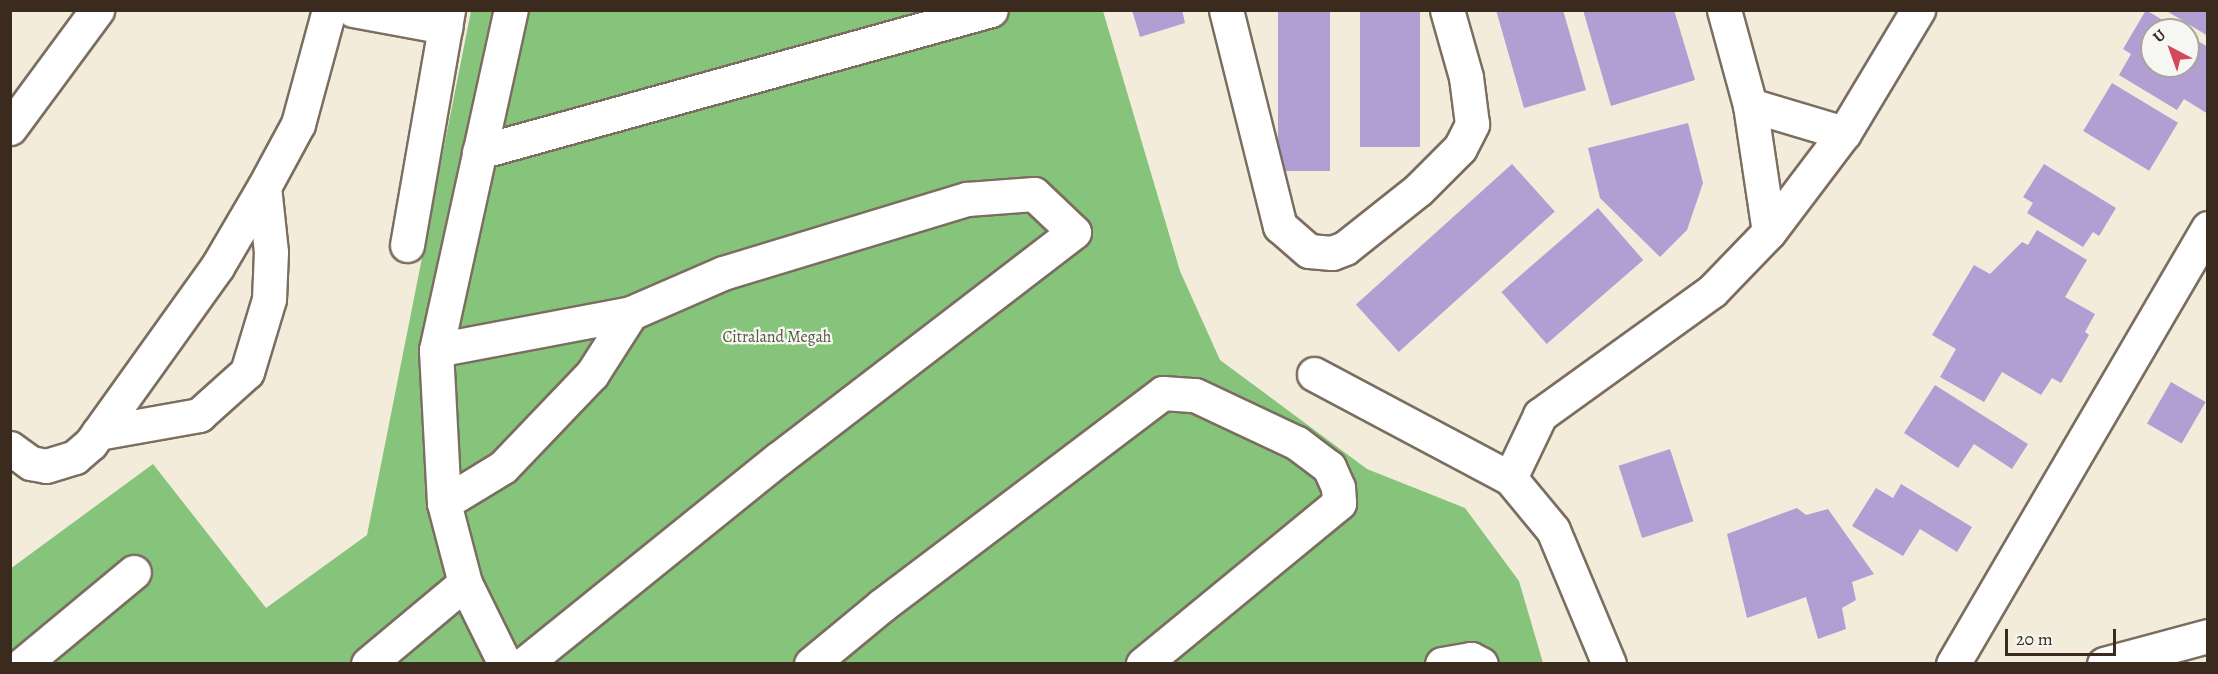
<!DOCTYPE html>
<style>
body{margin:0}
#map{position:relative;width:2218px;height:674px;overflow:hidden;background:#f3ecdb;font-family:Alegreya,serif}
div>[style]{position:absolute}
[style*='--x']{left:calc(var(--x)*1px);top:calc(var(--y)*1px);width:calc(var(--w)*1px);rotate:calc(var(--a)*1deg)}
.green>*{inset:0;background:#86c47b}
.building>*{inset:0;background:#b19fd4;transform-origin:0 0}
.roads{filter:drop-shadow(2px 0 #7b6e60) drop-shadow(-2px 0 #7b6e60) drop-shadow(0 2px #7b6e60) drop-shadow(0 -2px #7b6e60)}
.minor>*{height:33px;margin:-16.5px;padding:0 16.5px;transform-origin:16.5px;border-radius:16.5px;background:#fff}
span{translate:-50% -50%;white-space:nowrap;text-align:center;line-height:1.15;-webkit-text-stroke:4.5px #f6f6f2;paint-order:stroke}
.park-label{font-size:16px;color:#52583a}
.frame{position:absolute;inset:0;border:12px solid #3b2a1e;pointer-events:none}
.north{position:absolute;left:2140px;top:18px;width:60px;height:60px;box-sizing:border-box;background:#f6f6f2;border:2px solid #aba49d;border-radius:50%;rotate:319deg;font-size:16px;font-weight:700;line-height:24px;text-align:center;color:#3b2a1e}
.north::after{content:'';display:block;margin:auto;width:21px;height:27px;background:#d1495b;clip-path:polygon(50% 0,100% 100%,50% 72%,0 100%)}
.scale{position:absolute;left:2005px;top:629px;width:111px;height:27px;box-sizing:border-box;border:3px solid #3b2a1e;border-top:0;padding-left:8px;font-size:18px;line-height:21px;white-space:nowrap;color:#3b2a1e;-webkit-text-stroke:4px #f6f6f2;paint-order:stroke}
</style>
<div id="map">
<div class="green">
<i style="clip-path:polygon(471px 11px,1103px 11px,1180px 271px,1220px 360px,1367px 469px,1465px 508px,1519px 581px,1543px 663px,11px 663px,10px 569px,153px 464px,266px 608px,367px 535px)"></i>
</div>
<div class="building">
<i style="clip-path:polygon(1132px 10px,1182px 10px,1185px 23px,1140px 37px)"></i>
<i style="left:1278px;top:10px;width:52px;height:161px"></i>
<i style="left:1360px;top:10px;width:60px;height:137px"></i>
<i style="clip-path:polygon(1496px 10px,1563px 10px,1586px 90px,1524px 108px)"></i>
<i style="clip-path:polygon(1583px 10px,1674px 10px,1695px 80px,1611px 106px)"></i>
<i style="clip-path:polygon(2146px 10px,2179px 30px,2152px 30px,2152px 66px,2188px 66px,2188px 35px,2208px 47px,2208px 114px,2184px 99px,2177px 110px,2119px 75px,2131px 54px,2123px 49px)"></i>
<i style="clip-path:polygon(2165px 10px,2208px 10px,2208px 36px)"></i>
<i style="left:2112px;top:83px;width:77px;height:56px;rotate:31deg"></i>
<i style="clip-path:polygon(1688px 123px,1703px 183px,1687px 230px,1660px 257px,1600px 198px,1588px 148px)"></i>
<i style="left:1512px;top:164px;width:64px;height:210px;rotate:48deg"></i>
<i style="clip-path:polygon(2044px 164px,2116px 208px,2099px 236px,2093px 232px,2083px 247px,2027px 213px,2033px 203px,2023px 197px)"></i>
<i style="left:1598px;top:208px;width:69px;height:128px;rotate:49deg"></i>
<i style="clip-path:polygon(2037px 230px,2087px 260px,2065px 297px,2095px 314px,2085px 332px,2089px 335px,2061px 383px,2052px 378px,2041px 395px,2002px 372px,1984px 402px,1940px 377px,1956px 349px,1932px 335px,1974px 265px,1990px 274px,2022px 242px,2028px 245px)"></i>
<i style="left:2171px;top:382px;width:40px;height:48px;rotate:30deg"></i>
<i style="clip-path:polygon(1935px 385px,2028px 444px,2012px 469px,1974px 444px,1958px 468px,1904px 433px)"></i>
<i style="left:1670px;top:449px;width:76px;height:54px;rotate:72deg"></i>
<i style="clip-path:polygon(1901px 484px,1972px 527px,1957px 552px,1920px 529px,1903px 556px,1852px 526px,1876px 488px,1893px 498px)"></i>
<i style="clip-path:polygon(1797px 508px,1806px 515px,1828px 509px,1874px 574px,1852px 582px,1856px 600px,1842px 608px,1846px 629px,1818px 639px,1806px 597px,1747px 618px,1727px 534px)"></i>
</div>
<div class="roads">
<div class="minor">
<i style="--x:353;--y:10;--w:94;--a:10.5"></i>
<i style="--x:1226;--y:10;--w:223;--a:76"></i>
<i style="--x:1280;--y:226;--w:38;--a:41"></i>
<i style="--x:1309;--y:251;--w:23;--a:5"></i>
<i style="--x:1332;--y:253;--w:14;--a:-21"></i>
<i style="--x:1345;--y:248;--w:93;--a:-38.5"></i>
<i style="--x:1418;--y:190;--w:59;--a:-45"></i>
<i style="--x:1460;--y:148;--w:27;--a:-63"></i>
<i style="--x:1472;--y:124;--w:47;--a:-97.3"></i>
<i style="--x:1466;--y:77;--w:70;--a:-105.8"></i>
<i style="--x:1724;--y:10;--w:98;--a:74.7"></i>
<i style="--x:1750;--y:105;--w:128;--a:81.5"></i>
<i style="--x:1750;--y:105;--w:98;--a:16.6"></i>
<i style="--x:10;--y:128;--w:147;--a:-53.6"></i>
<i style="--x:479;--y:152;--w:531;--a:-15.5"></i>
<i style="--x:407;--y:245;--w:239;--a:-80.1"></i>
<i style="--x:436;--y:350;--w:198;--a:-10.7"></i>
<i style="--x:631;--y:313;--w:100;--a:-23.5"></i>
<i style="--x:723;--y:273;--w:255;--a:-16.9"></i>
<i style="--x:967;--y:199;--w:67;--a:-4.3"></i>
<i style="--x:1034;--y:194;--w:55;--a:43.5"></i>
<i style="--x:1074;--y:232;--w:373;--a:142.5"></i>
<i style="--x:778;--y:459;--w:326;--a:141.1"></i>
<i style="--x:1314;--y:374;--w:222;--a:28"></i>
<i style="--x:1510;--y:478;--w:67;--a:50.4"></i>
<i style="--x:1553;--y:530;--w:145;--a:67.3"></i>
<i style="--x:98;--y:433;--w:103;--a:-10.1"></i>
<i style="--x:199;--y:415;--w:64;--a:-41.9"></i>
<i style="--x:247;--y:372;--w:76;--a:-73.2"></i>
<i style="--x:269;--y:299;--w:47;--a:-87.6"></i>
<i style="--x:271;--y:252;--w:65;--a:-96.1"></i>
<i style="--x:10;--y:448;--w:26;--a:36"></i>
<i style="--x:31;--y:463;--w:15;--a:11"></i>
<i style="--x:46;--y:466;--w:30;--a:-17"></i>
<i style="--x:75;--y:457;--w:21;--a:-41"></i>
<i style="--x:91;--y:443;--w:216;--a:-54.4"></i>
<i style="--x:217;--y:267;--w:93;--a:-59.6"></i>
<i style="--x:264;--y:187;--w:72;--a:-61.6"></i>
<i style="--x:298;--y:124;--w:118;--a:-74.8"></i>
<i style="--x:1510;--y:478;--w:70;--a:-64.5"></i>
<i style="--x:1540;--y:415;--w:212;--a:-35.8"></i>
<i style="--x:1712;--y:291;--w:82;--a:-46"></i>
<i style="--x:1769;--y:232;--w:124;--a:-52.9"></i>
<i style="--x:1844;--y:133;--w:144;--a:-59"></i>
<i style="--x:444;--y:503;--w:69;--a:-31.4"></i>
<i style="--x:503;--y:467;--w:129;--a:-46.3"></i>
<i style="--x:592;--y:374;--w:72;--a:-57.4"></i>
<i style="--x:23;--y:664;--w:144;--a:-39.7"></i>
<i style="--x:368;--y:664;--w:126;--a:-39.9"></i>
<i style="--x:505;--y:664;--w:90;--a:-116.3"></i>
<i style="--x:465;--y:583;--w:83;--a:-104.7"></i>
<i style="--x:444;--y:503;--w:153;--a:-93"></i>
<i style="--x:436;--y:350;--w:348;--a:-77.6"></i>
<i style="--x:811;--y:664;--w:91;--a:-39.6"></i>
<i style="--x:881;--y:606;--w:353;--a:-37.1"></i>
<i style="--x:1163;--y:393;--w:32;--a:4"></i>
<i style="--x:1195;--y:395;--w:113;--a:25.2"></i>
<i style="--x:1297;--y:443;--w:40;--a:37"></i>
<i style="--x:1329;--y:467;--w:22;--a:66"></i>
<i style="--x:1338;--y:487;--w:16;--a:86"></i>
<i style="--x:1339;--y:503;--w:254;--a:140.6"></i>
<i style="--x:1442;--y:664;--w:29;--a:-10"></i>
<i style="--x:1471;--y:659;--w:11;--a:27"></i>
<i style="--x:1953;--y:664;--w:505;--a:-59.68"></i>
<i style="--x:2104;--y:664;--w:108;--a:-15.1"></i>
</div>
</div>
<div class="park-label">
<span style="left:777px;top:337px">Citraland Megah</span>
</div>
<div class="frame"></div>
<div class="north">U</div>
<div class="scale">20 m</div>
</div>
